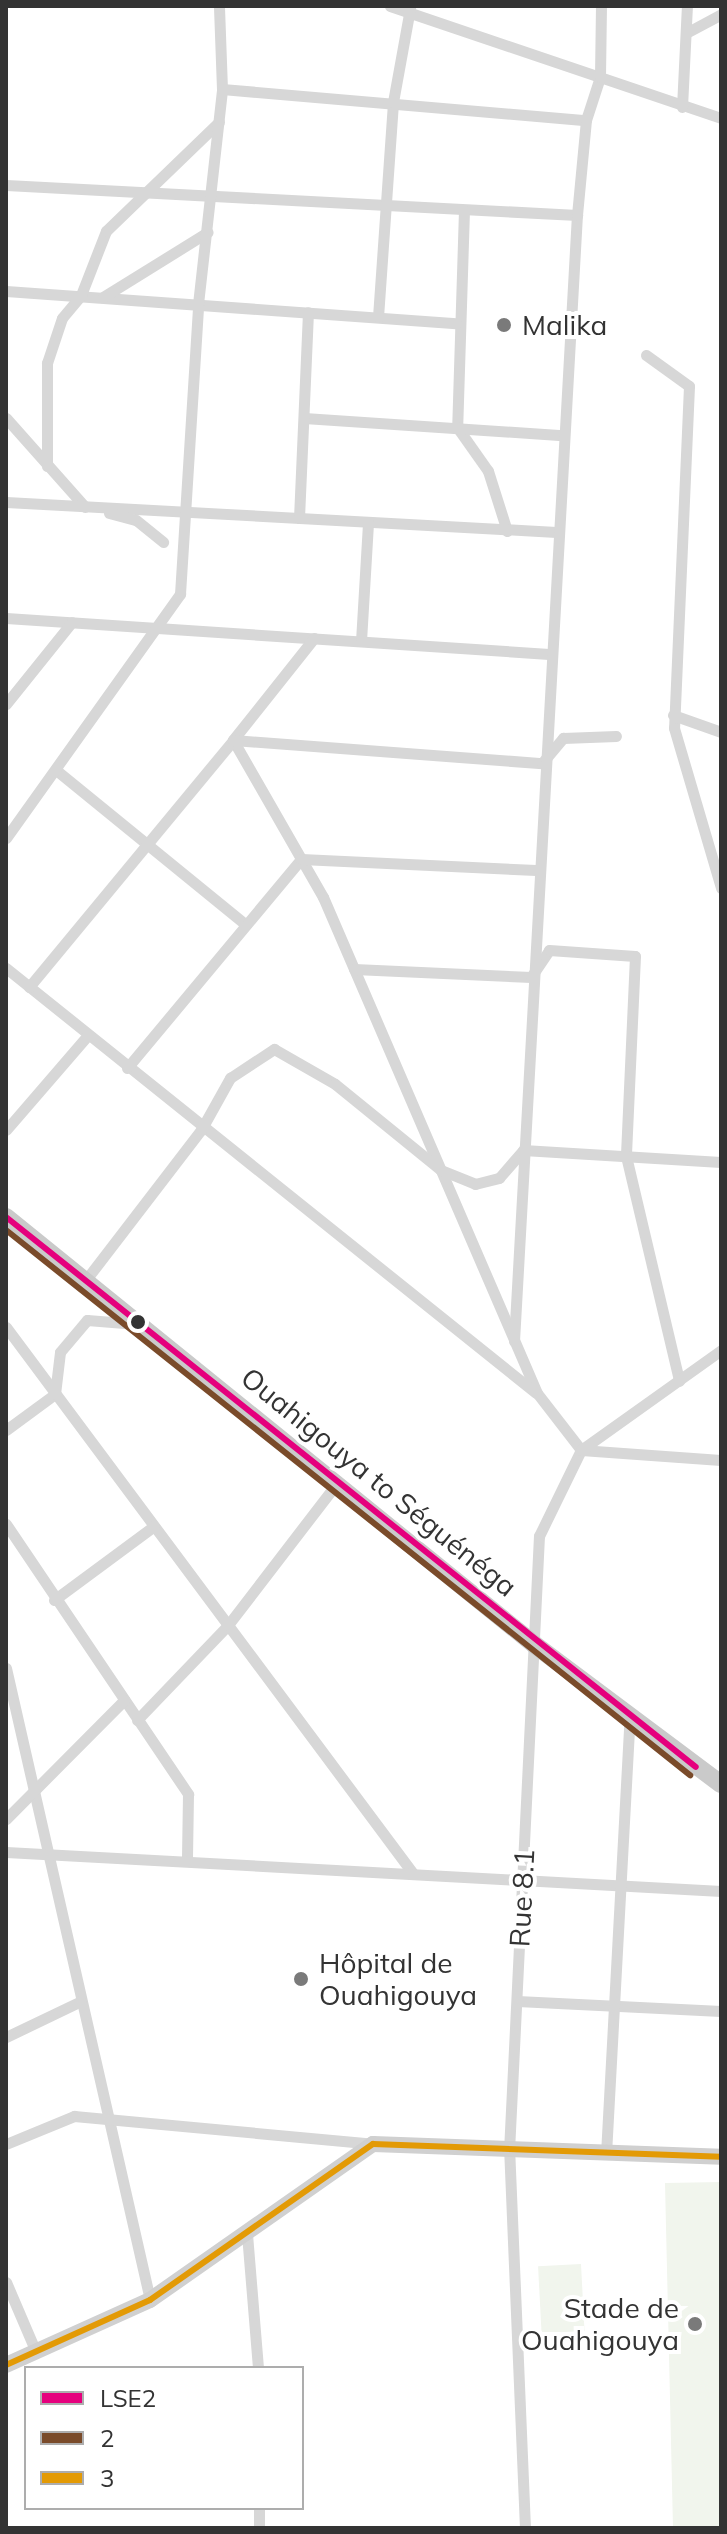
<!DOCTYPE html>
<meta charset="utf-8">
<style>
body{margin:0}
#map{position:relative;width:727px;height:2534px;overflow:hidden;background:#fff;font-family:Mulish,sans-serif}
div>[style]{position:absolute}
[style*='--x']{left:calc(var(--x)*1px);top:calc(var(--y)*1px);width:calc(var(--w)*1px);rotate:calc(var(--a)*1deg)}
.green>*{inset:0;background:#f1f5ed;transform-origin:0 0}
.minor>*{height:11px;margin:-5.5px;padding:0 5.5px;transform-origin:5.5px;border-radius:5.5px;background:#d7d7d7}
.secondary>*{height:16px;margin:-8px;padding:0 8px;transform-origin:8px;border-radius:8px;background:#d0d0d0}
.primary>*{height:18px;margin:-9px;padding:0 9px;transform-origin:9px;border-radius:9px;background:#cacaca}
.bus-1>*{height:6px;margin:-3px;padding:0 3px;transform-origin:3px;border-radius:3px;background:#e5007d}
.bus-2>*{height:6px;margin:-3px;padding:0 3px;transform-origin:3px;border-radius:3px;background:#7a4b2a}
.bus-3>*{height:6px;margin:-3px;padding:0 3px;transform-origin:3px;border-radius:3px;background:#e39a05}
.dots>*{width:22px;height:22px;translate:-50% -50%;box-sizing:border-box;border:4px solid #fff;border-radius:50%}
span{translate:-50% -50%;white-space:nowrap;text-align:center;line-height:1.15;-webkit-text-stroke:8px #fff;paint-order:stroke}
.poi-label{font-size:28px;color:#333}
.left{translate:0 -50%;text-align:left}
.right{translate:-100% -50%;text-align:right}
.street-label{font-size:28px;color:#333}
.frame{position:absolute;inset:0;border:8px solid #333;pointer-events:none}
.legend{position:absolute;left:24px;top:2366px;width:280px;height:144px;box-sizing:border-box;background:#fff;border:2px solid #adadad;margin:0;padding:10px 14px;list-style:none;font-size:24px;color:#333}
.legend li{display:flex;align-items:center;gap:16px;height:40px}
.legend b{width:40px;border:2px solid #adadad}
</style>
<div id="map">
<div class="green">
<i style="clip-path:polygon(721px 2182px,721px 2528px,673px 2528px,665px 2183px)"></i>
<i style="left:581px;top:2264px;width:67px;height:43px;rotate:87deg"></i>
</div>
<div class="minor">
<i style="--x:390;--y:6;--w:349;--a:18.7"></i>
<i style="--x:686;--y:33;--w:40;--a:-28"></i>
<i style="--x:222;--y:89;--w:365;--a:4.9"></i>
<i style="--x:682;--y:107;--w:101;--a:-87.2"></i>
<i style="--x:6;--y:185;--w:572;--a:3.01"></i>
<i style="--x:464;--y:210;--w:217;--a:91.8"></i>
<i style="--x:457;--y:427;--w:54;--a:54.8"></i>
<i style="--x:488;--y:471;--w:63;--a:72.4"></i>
<i style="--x:6;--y:291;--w:451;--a:4.1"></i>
<i style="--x:103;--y:297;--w:123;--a:-31.8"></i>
<i style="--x:378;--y:317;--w:216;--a:-86"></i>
<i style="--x:393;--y:102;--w:96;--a:-79.7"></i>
<i style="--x:646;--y:355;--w:53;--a:35.8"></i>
<i style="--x:689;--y:386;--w:342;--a:92.5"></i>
<i style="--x:674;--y:728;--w:167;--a:73.6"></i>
<i style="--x:6;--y:418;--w:119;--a:48.4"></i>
<i style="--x:304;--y:418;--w:259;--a:3.8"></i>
<i style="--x:47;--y:466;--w:103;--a:-90"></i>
<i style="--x:47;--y:363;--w:47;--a:-71.6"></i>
<i style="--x:62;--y:318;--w:30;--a:-50"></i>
<i style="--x:81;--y:295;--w:69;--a:-68.7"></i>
<i style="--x:106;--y:231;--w:157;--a:-44"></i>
<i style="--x:6;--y:502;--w:551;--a:3.12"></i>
<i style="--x:109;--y:513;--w:28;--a:15"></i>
<i style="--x:136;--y:520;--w:35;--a:39"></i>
<i style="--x:299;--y:518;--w:206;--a:-87.5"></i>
<i style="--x:6;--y:618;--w:544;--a:3.79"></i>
<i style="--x:314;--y:638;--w:130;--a:128.5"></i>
<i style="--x:233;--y:740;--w:181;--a:60.2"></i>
<i style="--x:323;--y:897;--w:540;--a:66.66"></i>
<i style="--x:537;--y:1393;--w:72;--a:52.3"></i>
<i style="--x:581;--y:1450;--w:140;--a:4.1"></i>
<i style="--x:361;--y:641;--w:119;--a:-86.6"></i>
<i style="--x:6;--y:704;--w:105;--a:-51.2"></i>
<i style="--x:673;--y:715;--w:51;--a:19.5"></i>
<i style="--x:56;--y:770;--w:245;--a:39.2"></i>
<i style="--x:6;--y:838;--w:300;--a:-54.5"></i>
<i style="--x:180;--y:594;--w:291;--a:-86.4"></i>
<i style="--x:198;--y:304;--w:216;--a:-83.6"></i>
<i style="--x:222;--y:89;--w:83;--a:-92.1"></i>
<i style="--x:6;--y:968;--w:679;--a:38.73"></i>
<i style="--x:354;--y:969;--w:177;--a:2.6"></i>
<i style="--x:531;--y:977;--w:32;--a:-56"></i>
<i style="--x:549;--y:950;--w:86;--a:4"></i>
<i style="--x:635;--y:956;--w:200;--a:92.6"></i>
<i style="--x:626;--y:1156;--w:231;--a:76.7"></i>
<i style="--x:29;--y:987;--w:320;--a:-50.4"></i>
<i style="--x:233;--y:740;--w:310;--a:4.3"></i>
<i style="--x:542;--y:763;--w:33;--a:-50"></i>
<i style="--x:563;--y:738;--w:53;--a:-2.2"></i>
<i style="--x:127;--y:1068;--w:272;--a:-50.2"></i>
<i style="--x:301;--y:859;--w:235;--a:2.7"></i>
<i style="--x:6;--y:1130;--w:124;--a:-49.2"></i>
<i style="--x:85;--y:1281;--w:190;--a:-52.5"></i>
<i style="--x:201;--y:1130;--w:60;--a:-60.9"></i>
<i style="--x:230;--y:1078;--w:53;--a:-33.4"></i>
<i style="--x:274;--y:1049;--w:70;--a:29.8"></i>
<i style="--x:335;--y:1084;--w:136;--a:39.1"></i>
<i style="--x:441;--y:1170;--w:37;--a:22"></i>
<i style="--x:475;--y:1184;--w:25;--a:-14"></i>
<i style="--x:499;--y:1178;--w:37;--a:-49"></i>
<i style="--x:523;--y:1150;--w:198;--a:3.5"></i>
<i style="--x:6;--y:1327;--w:680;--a:53.32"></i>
<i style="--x:514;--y:1341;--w:1128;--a:-86.8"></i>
<i style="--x:577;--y:215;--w:95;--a:-84.6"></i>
<i style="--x:586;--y:120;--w:45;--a:-72"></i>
<i style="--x:600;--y:77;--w:71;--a:-89.2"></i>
<i style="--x:6;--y:1430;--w:61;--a:-36.3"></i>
<i style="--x:55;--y:1394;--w:42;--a:-83.2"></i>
<i style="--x:60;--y:1352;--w:42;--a:-49.8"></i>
<i style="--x:87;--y:1320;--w:50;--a:4.6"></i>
<i style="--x:6;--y:1524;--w:326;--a:56"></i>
<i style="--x:188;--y:1794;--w:67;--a:90.9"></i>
<i style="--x:54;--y:1600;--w:124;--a:-36.5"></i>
<i style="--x:6;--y:1668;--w:648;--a:77.16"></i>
<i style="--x:137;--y:1720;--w:132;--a:-46.2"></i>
<i style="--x:228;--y:1625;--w:178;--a:-52.5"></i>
<i style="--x:6;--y:1819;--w:168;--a:-45.2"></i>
<i style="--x:6;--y:1852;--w:716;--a:3.12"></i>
<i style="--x:517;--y:2001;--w:204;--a:2.8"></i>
<i style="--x:6;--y:2037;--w:83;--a:-25.6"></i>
<i style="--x:6;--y:2144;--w:74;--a:-22.4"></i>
<i style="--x:74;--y:2116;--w:300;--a:5.3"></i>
<i style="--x:606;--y:2154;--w:438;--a:-86.9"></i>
<i style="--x:247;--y:2234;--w:134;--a:85.3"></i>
<i style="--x:6;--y:2282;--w:76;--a:66.8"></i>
<i style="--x:259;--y:2508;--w:20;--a:90"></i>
<i style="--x:525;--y:2528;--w:377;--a:-92.4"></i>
<i style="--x:509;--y:2151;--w:616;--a:-87.21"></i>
<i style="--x:539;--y:1536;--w:96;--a:-64"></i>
<i style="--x:581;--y:1450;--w:172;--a:-35.5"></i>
</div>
<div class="secondary">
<i style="--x:6;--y:2365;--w:158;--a:-24.3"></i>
<i style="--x:150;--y:2300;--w:272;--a:-35"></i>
<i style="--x:373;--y:2144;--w:348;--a:2.1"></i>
</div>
<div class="primary">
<i style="--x:6;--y:1217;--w:680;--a:38.98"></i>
<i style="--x:535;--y:1645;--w:232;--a:36.8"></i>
</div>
<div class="bus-1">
<i style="--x:6;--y:1217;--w:882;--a:38.56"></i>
</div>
<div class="bus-2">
<i style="--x:6;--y:1230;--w:875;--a:38.55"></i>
</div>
<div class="bus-3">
<i style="--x:6;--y:2365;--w:158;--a:-24.3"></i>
<i style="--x:150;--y:2300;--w:272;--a:-35"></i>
<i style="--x:373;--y:2144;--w:348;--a:2.1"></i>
</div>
<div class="dots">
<i style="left:504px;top:325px;background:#7a7a7a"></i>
<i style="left:138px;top:1322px;background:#333"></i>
<i style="left:301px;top:1979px;background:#7a7a7a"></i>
<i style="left:695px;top:2324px;background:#7a7a7a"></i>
</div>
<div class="poi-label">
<span class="left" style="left:522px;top:325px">Malika</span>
<span class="left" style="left:319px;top:1979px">Hôpital de<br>Ouahigouya</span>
<span class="right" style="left:679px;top:2324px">Stade de<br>Ouahigouya</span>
</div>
<div class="street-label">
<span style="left:379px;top:1482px;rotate:39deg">Ouahigouya to Séguénéga</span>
<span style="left:522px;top:1898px;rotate:-87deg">Rue 8.1</span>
</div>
<div class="frame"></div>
<ul class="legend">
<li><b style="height:10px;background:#e5007d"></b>LSE2</li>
<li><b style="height:10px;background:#7a4b2a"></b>2</li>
<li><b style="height:10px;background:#e39a05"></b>3</li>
</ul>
</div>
